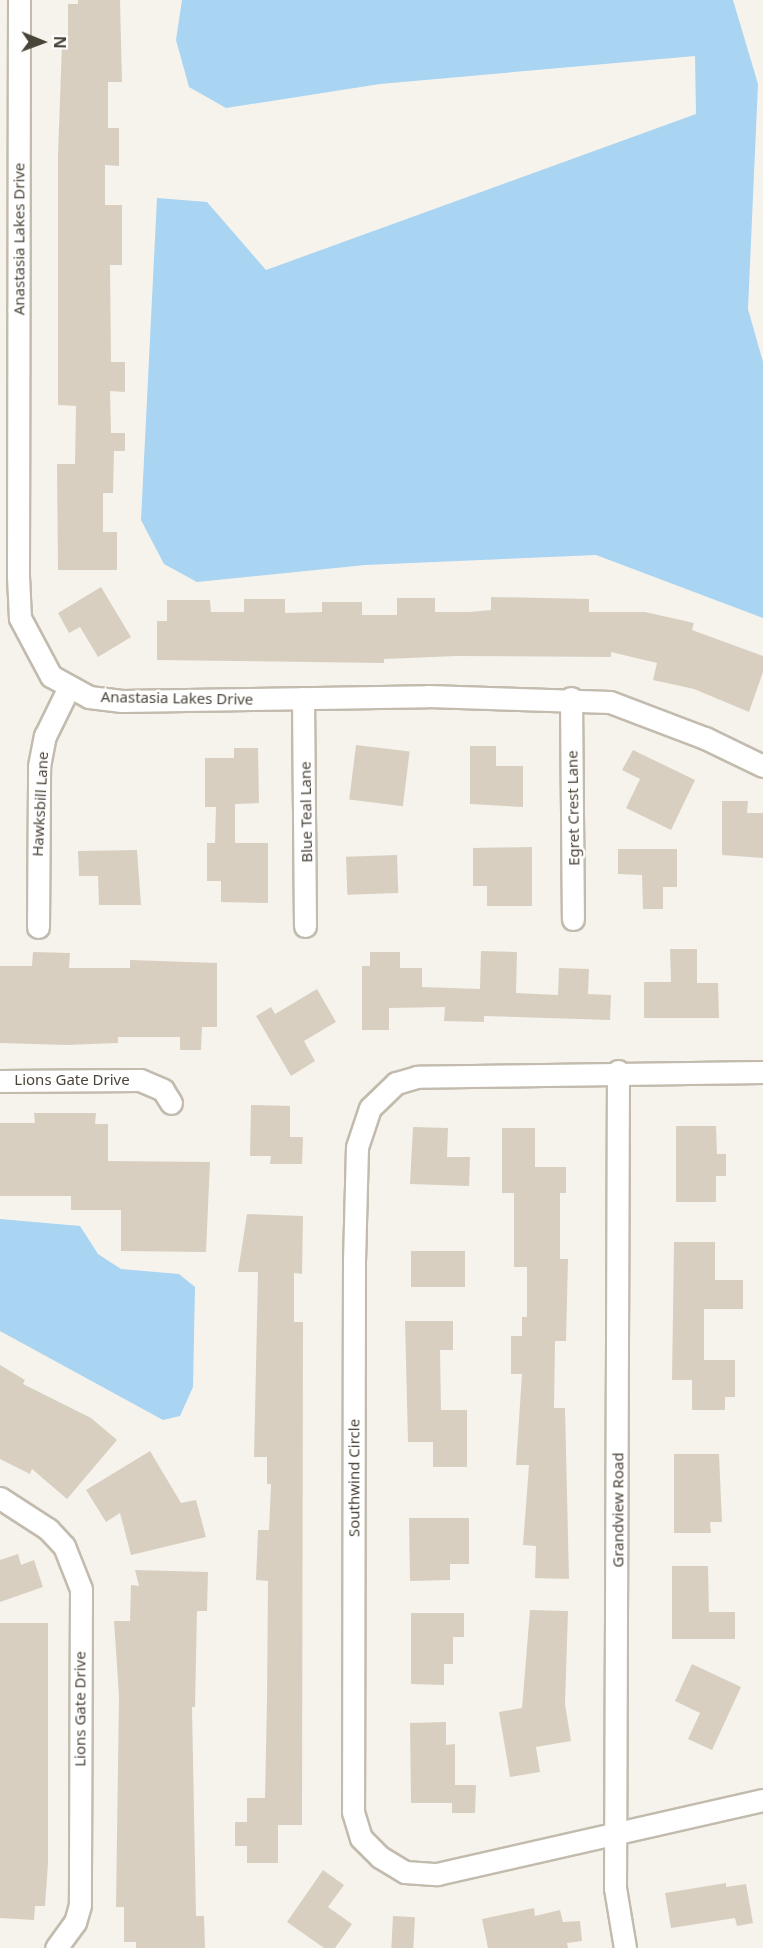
<!DOCTYPE html>
<style>
body{margin:0}
#map{position:relative;width:763px;height:1948px;overflow:hidden;background:#f6f3ec;font-family:"Noto Sans",sans-serif}
div>[style]{position:absolute}
[style*='--x']{left:calc(var(--x)*1px);top:calc(var(--y)*1px);width:calc(var(--w)*1px);rotate:calc(var(--a)*1deg)}
.water>*{inset:0;background:#a9d4f2}
.building>*{inset:0;background:#d8cfc1;transform-origin:0 0}
.roads{filter:drop-shadow(2px 0 #c2bbae) drop-shadow(-2px 0 #c2bbae) drop-shadow(0 2px #c2bbae) drop-shadow(0 -2px #c2bbae)}
.minor>*{height:21px;margin:-10.5px;padding:0 10.5px;transform-origin:10.5px;border-radius:10.5px;background:#fff}
span{translate:-50% -50%;white-space:nowrap;text-align:center;line-height:1.15;-webkit-text-stroke:5px #fff;paint-order:stroke}
.street-label{font-size:15px;color:#4b4439}
.north{position:absolute;left:12px;top:12px;width:60px;height:60px;-webkit-text-stroke:4px #fff;paint-order:stroke;rotate:91deg;font-size:16px;font-weight:700;line-height:24px;text-align:center;color:#4b4439}
.north::after{content:'';display:block;margin:auto;width:21px;height:27px;background:#4b4439;clip-path:polygon(50% 0,100% 100%,50% 72%,0 100%)}
</style>
<div id="map">
<div class="water">
<i style="clip-path:polygon(182px 0,733px 0,758px 84px,748px 309px,763px 362px,763px 618px,596px 555px,365px 565px,197px 582px,164px 564px,141px 520px,157px 198px,207px 202px,266px 270px,696px 114px,695px 56px,380px 84px,226px 108px,189px 87px,176px 40px)"></i>
<i style="clip-path:polygon(0 1219px,80px 1226px,98px 1254px,121px 1269px,179px 1274px,195px 1287px,193px 1387px,180px 1416px,163px 1420px,0 1331px)"></i>
</div>
<div class="building">
<i style="clip-path:polygon(78px 0,120px 0,122px 82px,108px 82px,108px 128px,119px 128px,119px 166px,105px 165px,105px 205px,122px 205px,122px 265px,110px 265px,111px 362px,125px 362px,125px 392px,110px 391px,111px 433px,125px 433px,125px 451px,114px 451px,113px 493px,103px 493px,103px 532px,117px 532px,117px 570px,58px 570px,57px 464px,75px 464px,76px 406px,58px 405px,58px 155px,62px 44px,68px 44px,68px 4px,78px 4px)"></i>
<i style="clip-path:polygon(101px 587px,131px 637px,98px 657px,80px 627px,69px 633px,58px 613px)"></i>
<i style="clip-path:polygon(491px 597px,589px 599px,589px 612px,645px 612px,694px 623px,692px 630px,763px 656px,763px 672px,749px 712px,694px 689px,653px 680px,657px 663px,611px 652px,611px 657px,457px 656px,384px 659px,384px 663px,157px 660px,157px 621px,167px 621px,167px 600px,210px 600px,211px 612px,244px 612px,244px 599px,285px 599px,285px 613px,322px 612px,322px 602px,362px 602px,362px 615px,397px 615px,397px 598px,435px 598px,435px 612px,469px 612px,491px 610px)"></i>
<i style="left:356px;top:745px;width:54px;height:55px;rotate:7deg"></i>
<i style="clip-path:polygon(470px 746px,496px 746px,496px 766px,523px 766px,523px 807px,470px 804px)"></i>
<i style="clip-path:polygon(234px 748px,258px 748px,259px 803px,235px 804px,235px 843px,268px 843px,268px 903px,221px 902px,221px 881px,207px 881px,207px 843px,215px 843px,216px 807px,205px 807px,205px 758px,234px 758px)"></i>
<i style="clip-path:polygon(633px 750px,695px 780px,671px 830px,626px 808px,640px 779px,622px 770px)"></i>
<i style="clip-path:polygon(722px 801px,748px 801px,747px 813px,763px 813px,763px 858px,722px 855px)"></i>
<i style="clip-path:polygon(532px 847px,532px 906px,487px 906px,487px 886px,473px 886px,473px 848px)"></i>
<i style="clip-path:polygon(618px 849px,677px 849px,677px 887px,663px 887px,663px 909px,643px 909px,642px 875px,618px 874px)"></i>
<i style="clip-path:polygon(137px 850px,141px 905px,99px 905px,98px 876px,79px 876px,78px 851px)"></i>
<i style="left:397px;top:855px;width:38px;height:51px;rotate:88deg"></i>
<i style="clip-path:polygon(670px 949px,697px 949px,697px 983px,718px 983px,719px 1018px,644px 1018px,644px 982px,671px 982px)"></i>
<i style="clip-path:polygon(481px 951px,517px 952px,516px 993px,558px 995px,559px 968px,589px 969px,588px 994px,611px 995px,610px 1020px,484px 1016px,484px 1022px,444px 1021px,445px 1007px,389px 1008px,389px 1030px,362px 1030px,362px 966px,370px 966px,370px 952px,400px 952px,400px 968px,422px 968px,422px 987px,480px 989px)"></i>
<i style="clip-path:polygon(33px 952px,70px 953px,69px 968px,130px 968px,130px 960px,217px 963px,217px 1027px,202px 1027px,201px 1050px,180px 1050px,180px 1037px,118px 1037px,118px 1043px,66px 1045px,0 1043px,0 966px,32px 966px)"></i>
<i style="clip-path:polygon(317px 989px,336px 1022px,304px 1041px,315px 1061px,291px 1076px,256px 1016px,271px 1007px,275px 1014px)"></i>
<i style="clip-path:polygon(251px 1105px,290px 1106px,290px 1137px,303px 1137px,302px 1164px,270px 1164px,271px 1156px,250px 1156px)"></i>
<i style="clip-path:polygon(34px 1113px,96px 1113px,95px 1124px,108px 1124px,108px 1161px,210px 1162px,206px 1252px,121px 1251px,121px 1210px,71px 1210px,71px 1196px,0 1196px,0 1123px,35px 1123px)"></i>
<i style="clip-path:polygon(676px 1126px,716px 1126px,717px 1154px,726px 1154px,726px 1176px,716px 1176px,716px 1202px,676px 1202px)"></i>
<i style="clip-path:polygon(413px 1127px,448px 1128px,447px 1157px,470px 1157px,469px 1186px,410px 1184px)"></i>
<i style="clip-path:polygon(502px 1128px,535px 1128px,535px 1167px,566px 1167px,566px 1193px,560px 1193px,560px 1259px,568px 1259px,566px 1341px,555px 1341px,554px 1408px,565px 1408px,569px 1579px,535px 1578px,536px 1546px,523px 1545px,529px 1465px,516px 1465px,522px 1374px,511px 1374px,511px 1336px,522px 1336px,522px 1317px,527px 1317px,527px 1267px,514px 1267px,514px 1193px,502px 1193px)"></i>
<i style="clip-path:polygon(247px 1214px,303px 1216px,302px 1274px,294px 1273px,294px 1322px,303px 1322px,302px 1825px,278px 1825px,278px 1863px,247px 1863px,247px 1846px,235px 1846px,235px 1822px,247px 1822px,247px 1798px,265px 1798px,267px 1700px,268px 1581px,256px 1580px,258px 1530px,269px 1530px,271px 1484px,267px 1484px,267px 1457px,254px 1457px,258px 1272px,238px 1272px)"></i>
<i style="clip-path:polygon(674px 1242px,715px 1242px,715px 1280px,743px 1280px,743px 1309px,704px 1309px,704px 1360px,735px 1360px,735px 1397px,725px 1397px,725px 1410px,692px 1410px,692px 1380px,672px 1380px)"></i>
<i style="left:411px;top:1251px;width:54px;height:36px"></i>
<i style="clip-path:polygon(405px 1321px,453px 1321px,453px 1350px,440px 1350px,441px 1410px,467px 1410px,467px 1467px,433px 1467px,433px 1442px,408px 1442px)"></i>
<i style="clip-path:polygon(0 1365px,25px 1380px,23px 1384px,91px 1418px,117px 1440px,67px 1499px,32px 1469px,30px 1474px,0 1459px)"></i>
<i style="clip-path:polygon(150px 1451px,181px 1503px,196px 1500px,206px 1537px,131px 1555px,120px 1513px,106px 1522px,86px 1490px)"></i>
<i style="clip-path:polygon(674px 1454px,719px 1454px,722px 1522px,710px 1522px,711px 1533px,674px 1533px)"></i>
<i style="clip-path:polygon(409px 1518px,469px 1518px,469px 1564px,450px 1564px,450px 1580px,410px 1581px)"></i>
<i style="clip-path:polygon(18px 1554px,21px 1565px,34px 1560px,43px 1587px,0 1602px,0 1560px)"></i>
<i style="clip-path:polygon(672px 1566px,708px 1566px,709px 1612px,735px 1612px,735px 1639px,672px 1639px)"></i>
<i style="clip-path:polygon(135px 1570px,208px 1572px,207px 1611px,197px 1611px,195px 1707px,192px 1707px,196px 1916px,204px 1916px,205px 1948px,136px 1948px,136px 1942px,124px 1942px,124px 1907px,116px 1907px,119px 1696px,114px 1621px,130px 1621px,131px 1585px,139px 1586px)"></i>
<i style="clip-path:polygon(530px 1610px,568px 1611px,565px 1704px,571px 1741px,536px 1747px,540px 1772px,510px 1777px,499px 1712px,522px 1708px)"></i>
<i style="clip-path:polygon(411px 1613px,464px 1613px,464px 1637px,453px 1637px,453px 1664px,444px 1664px,444px 1685px,411px 1684px)"></i>
<i style="clip-path:polygon(0 1623px,48px 1623px,48px 1863px,45px 1906px,35px 1906px,34px 1920px,0 1918px)"></i>
<i style="clip-path:polygon(692px 1664px,741px 1687px,712px 1750px,688px 1739px,700px 1713px,675px 1701px)"></i>
<i style="clip-path:polygon(446px 1722px,446px 1745px,455px 1744px,455px 1785px,476px 1785px,475px 1813px,452px 1813px,452px 1803px,411px 1803px,410px 1723px)"></i>
<i style="clip-path:polygon(323px 1870px,344px 1885px,328px 1907px,352px 1924px,335px 1948px,324px 1948px,287px 1922px)"></i>
<i style="clip-path:polygon(726px 1883px,726px 1887px,746px 1884px,753px 1923px,737px 1926px,735px 1918px,671px 1928px,665px 1893px)"></i>
<i style="clip-path:polygon(534px 1908px,535px 1916px,560px 1910px,563px 1922px,580px 1921px,582px 1941px,567px 1943px,568px 1948px,488px 1948px,482px 1919px)"></i>
<i style="left:393px;top:1916px;width:22px;height:32px;rotate:3deg"></i>
</div>
<div class="roads">
<div class="minor">
<i style="--x:19;--y:0;--w:576;--a:90.1"></i>
<i style="--x:18;--y:576;--w:42;--a:87.3"></i>
<i style="--x:20;--y:618;--w:66;--a:61.9"></i>
<i style="--x:51;--y:676;--w:43;--a:28.9"></i>
<i style="--x:89;--y:697;--w:33;--a:7"></i>
<i style="--x:122;--y:701;--w:306;--a:-0.9"></i>
<i style="--x:428;--y:696;--w:182;--a:1.9"></i>
<i style="--x:610;--y:702;--w:102;--a:20.8"></i>
<i style="--x:705;--y:738;--w:64;--a:25.8"></i>
<i style="--x:303;--y:698;--w:228;--a:89.5"></i>
<i style="--x:571;--y:698;--w:221;--a:89.5"></i>
<i style="--x:38;--y:927;--w:161;--a:-89.6"></i>
<i style="--x:39;--y:766;--w:31;--a:-79"></i>
<i style="--x:45;--y:736;--w:55;--a:-63.9"></i>
<i style="--x:618;--y:1071;--w:817;--a:90.21"></i>
<i style="--x:615;--y:1888;--w:61;--a:80.5"></i>
<i style="--x:763;--y:1072;--w:346;--a:179.2"></i>
<i style="--x:417;--y:1077;--w:22;--a:164"></i>
<i style="--x:396;--y:1083;--w:36;--a:136"></i>
<i style="--x:370;--y:1108;--w:41;--a:108.4"></i>
<i style="--x:357;--y:1147;--w:113;--a:91.5"></i>
<i style="--x:354;--y:1260;--w:552;--a:90.1"></i>
<i style="--x:353;--y:1812;--w:27;--a:73"></i>
<i style="--x:361;--y:1838;--w:27;--a:45"></i>
<i style="--x:380;--y:1857;--w:29;--a:31"></i>
<i style="--x:405;--y:1872;--w:32;--a:4"></i>
<i style="--x:437;--y:1874;--w:334;--a:-12.8"></i>
<i style="--x:0;--y:1081;--w:140;--a:-0.4"></i>
<i style="--x:140;--y:1080;--w:25;--a:23"></i>
<i style="--x:163;--y:1090;--w:15;--a:58"></i>
<i style="--x:0;--y:1498;--w:57;--a:32.9"></i>
<i style="--x:48;--y:1529;--w:23;--a:47"></i>
<i style="--x:64;--y:1546;--w:46;--a:68.4"></i>
<i style="--x:81;--y:1589;--w:316;--a:90.2"></i>
<i style="--x:80;--y:1905;--w:18;--a:106"></i>
<i style="--x:75;--y:1922;--w:32;--a:126"></i>
</div>
</div>
<div class="street-label">
<span style="left:19px;top:239px;rotate:-90deg">Anastasia Lakes Drive</span>
<span style="left:177px;top:698px;rotate:1deg">Anastasia Lakes Drive</span>
<span style="left:40px;top:804px;rotate:-87deg">Hawksbill Lane</span>
<span style="left:573px;top:808px;rotate:-91deg">Egret Crest Lane</span>
<span style="left:306px;top:812px;rotate:-91deg">Blue Teal Lane</span>
<span style="left:72px;top:1080px">Lions Gate Drive</span>
<span style="left:354px;top:1478px;rotate:-90deg">Southwind Circle</span>
<span style="left:618px;top:1510px;rotate:-90deg">Grandview Road</span>
<span style="left:80px;top:1709px;rotate:-90deg">Lions Gate Drive</span>
</div>
<div class="north">N</div>
</div>
